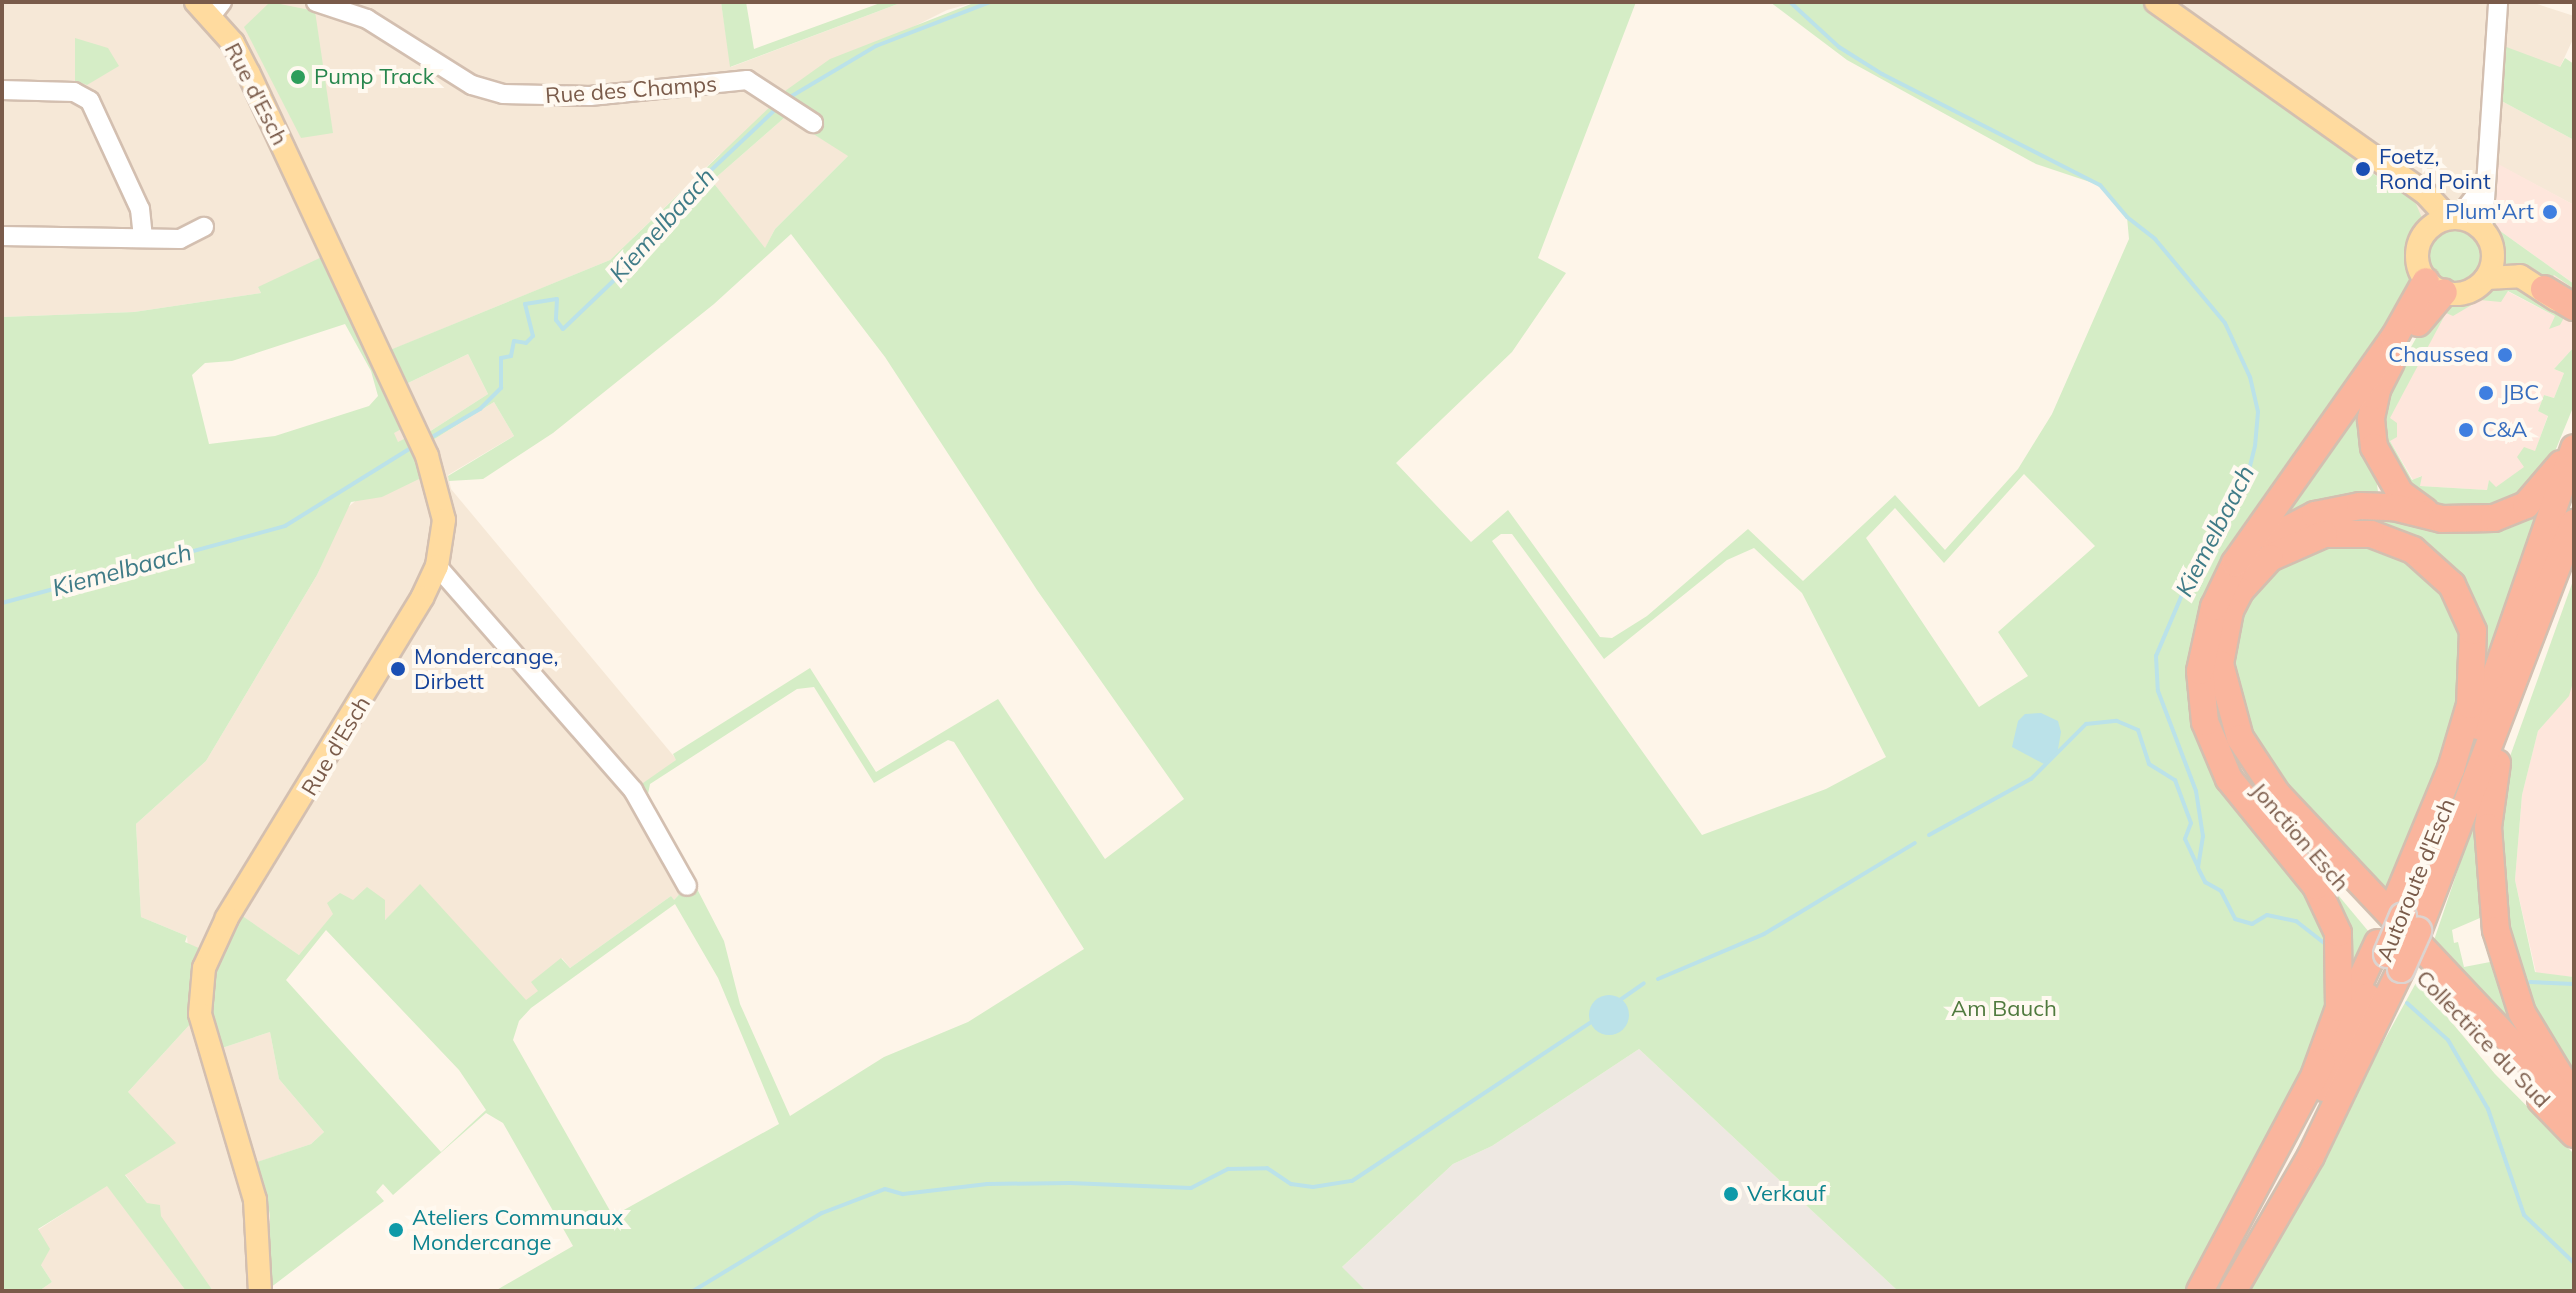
<!DOCTYPE html>
<style>
body{margin:0}
#map{position:relative;width:2576px;height:1293px;overflow:hidden;background:#fef5e9;font-family:Mulish,sans-serif}
div>[style]{position:absolute}
[style*='--x']{left:calc(var(--x)*1px);top:calc(var(--y)*1px);width:calc(var(--w)*1px);rotate:calc(var(--a)*1deg)}
.residential>*{inset:0;background:#f6e8d7}
.commercial>*{inset:0;background:#fee6dc}
.industrial>*{inset:0;background:#eee8e2}
.green>*{inset:0;background:#d5edc6}
.round{border-radius:50%}
.water>*{inset:0;background:#bbe2e9}
.stream>*{height:4px;margin:-2px;padding:0 2px;transform-origin:2px;border-radius:2px;background:#bbe2e9}
.roads{filter:drop-shadow(2px 0 #d3bfb0) drop-shadow(-2px 0 #d3bfb0) drop-shadow(0 2px #d3bfb0) drop-shadow(0 -2px #d3bfb0)}
.minor>*{height:18px;margin:-9px;padding:0 9px;transform-origin:9px;border-radius:9px;background:#fff}
.major>*{height:22px;margin:-11px;padding:0 11px;transform-origin:11px;border-radius:11px;background:#ffdb9f}
.major>.ring{margin:-11px;padding:0;box-sizing:content-box;background:none;border:22px solid #ffdb9f;border-radius:50%}
.highway>*{height:26px;margin:-13px;padding:0 13px;transform-origin:13px;border-radius:13px;background:#fab59d}
.bridges{filter:drop-shadow(2px 0 #dcd4d0) drop-shadow(-2px 0 #dcd4d0) drop-shadow(0 2px #dcd4d0) drop-shadow(0 -2px #dcd4d0)}
.highway-bridge>*{height:26px;margin:-13px;padding:0 13px;transform-origin:13px;border-radius:13px;background:#fab59d}
.dots>*{width:22px;height:22px;translate:-50% -50%;box-sizing:border-box;border:4px solid #fff9f0;border-radius:50%}
span{translate:-50% -50%;white-space:nowrap;text-align:center;line-height:1.15;-webkit-text-stroke:8px #fff9f0;paint-order:stroke}
.leisure-label{font-size:22px;color:#27864d}
.left{translate:0 -50%;text-align:left}
.street-label{font-size:22px;color:#7a5b4a}
.transit-label{font-size:22px;color:#164399}
.shop-label{font-size:22px;color:#366cbe}
.right{translate:-100% -50%;text-align:right}
.park-label{font-size:22px;color:#507a3e}
.culture-label{font-size:22px;color:#0d838f}
.water-label{font-size:24px;color:#3f7b87;font-style:italic}
.frame{position:absolute;inset:0;border:4px solid #7a5b4a;pointer-events:none}
</style>
<div id="map">
<div class="residential">
<i style="clip-path:polygon(2px 2px,721px 2px,731px 67px,903px 2px,976px 2px,947px 10px,785px 91px,782px 97px,807px 130px,849px 155px,775px 229px,765px 249px,712px 181px,784px 118px,798px 124px,785px 110px,719px 155px,610px 260px,391px 350px,406px 384px,468px 354px,488px 394px,429px 432px,433px 440px,494px 402px,514px 436px,448px 475px,451px 489px,677px 760px,633px 791px,687px 886px,673px 901px,671px 896px,570px 968px,562px 958px,532px 982px,539px 991px,526px 1001px,420px 885px,364px 941px,334px 914px,299px 955px,242px 916px,222px 1048px,270px 1032px,279px 1079px,324px 1132px,311px 1144px,258px 1162px,270px 1215px,270px 1291px,213px 1291px,125px 1174px,128px 1092px,193px 1021px,187px 936px,141px 917px,136px 824px,206px 761px,317px 575px,346px 509px,360px 497px,382px 497px,407px 438px,398px 443px,393px 432px,404px 427px,351px 308px,258px 287px,261px 293px,134px 312px,2px 317px)"></i>
<i style="clip-path:polygon(2144px 2px,2531px 2px,2574px 16px,2574px 37px,2560px 67px,2496px 98px,2574px 140px,2574px 205px,2491px 161px,2491px 225px,2501px 261px,2497px 281px,2470px 297px,2447px 300px,2418px 282px,2414px 273px,2411px 250px,2420px 227px,2403px 190px,2375px 175px,2324px 131px)"></i>
<i style="clip-path:polygon(107px 1185px,186px 1291px,39px 1291px,52px 1282px,41px 1265px,38px 1230px)"></i>
</div>
<div class="commercial">
<i style="clip-path:polygon(2491px 160px,2574px 205px,2574px 284px,2496px 228px)"></i>
<i style="clip-path:polygon(2554px 274px,2574px 289px,2574px 347px,2554px 369px,2564px 373px,2554px 398px,2544px 395px,2538px 411px,2548px 415px,2535px 452px,2525px 467px,2495px 488px,2489px 481px,2487px 490px,2420px 486px,2421px 476px,2413px 480px,2390px 441px,2389px 419px,2446px 312px,2507px 291px,2555px 316px,2566px 313px,2541px 293px)"></i>
<i style="clip-path:polygon(2574px 679px,2574px 977px,2536px 973px,2515px 880px,2522px 795px,2538px 731px,2568px 696px)"></i>
</div>
<div class="industrial">
<i style="clip-path:polygon(1639px 1049px,1898px 1291px,1366px 1291px,1341px 1268px,1453px 1164px,1492px 1146px)"></i>
</div>
<div class="green">
<i style="clip-path:polygon(270px 2px,315px 11px,333px 133px,301px 138px,244px 27px)"></i>
<i style="clip-path:polygon(721px 2px,746px 2px,754px 49px,883px 2px,903px 2px,730px 67px)"></i>
<i style="clip-path:polygon(evenodd,976px 2px,1636px 2px,1538px 258px,1566px 273px,1512px 352px,1396px 463px,1471px 542px,1508px 510px,1600px 637px,1612px 638px,1647px 616px,1748px 529px,1803px 581px,1895px 495px,1945px 550px,2018px 469px,2052px 414px,2129px 239px,2127px 217px,2099px 185px,2036px 164px,1847px 60px,1770px 2px,2144px 2px,2324px 131px,2375px 175px,2413px 197px,2422px 218px,2411px 250px,2418px 282px,2211px 584px,2196px 622px,2193px 700px,2324px 913px,2335px 979px,2318px 1038px,2184px 1291px,1898px 1291px,1639px 1049px,1492px 1146px,1453px 1164px,1342px 1267px,1366px 1291px,495px 1291px,573px 1246px,503px 1123px,486px 1113px,393px 1195px,383px 1184px,376px 1192px,384px 1201px,270px 1288px,270px 1215px,257px 1162px,311px 1144px,324px 1132px,279px 1079px,270px 1032px,222px 1048px,206px 1015px,217px 948px,241px 915px,299px 955px,333px 914px,327px 903px,340px 893px,353px 900px,367px 887px,385px 900px,385px 920px,420px 884px,526px 1000px,538px 991px,531px 982px,561px 958px,570px 968px,671px 896px,674px 900px,687px 886px,633px 790px,676px 760px,673px 754px,810px 668px,876px 772px,998px 699px,1105px 859px,1184px 799px,1037px 590px,885px 357px,791px 234px,714px 304px,553px 433px,483px 479px,449px 481px,448px 476px,514px 436px,494px 402px,433px 440px,429px 432px,488px 394px,468px 354px,406px 384px,390px 350px,610px 260px,774px 103px,798px 124px,784px 118px,712px 181px,765px 248px,775px 229px,848px 156px,807px 130px,785px 91px,830px 59px,976px 2px,2024px 474px,2095px 546px,1998px 632px,2028px 676px,1979px 707px,1866px 538px,1895px 508px,1944px 563px,2024px 474px,976px 2px,1501px 534px,1512px 534px,1604px 659px,1727px 560px,1754px 548px,1802px 593px,1886px 757px,1826px 789px,1702px 835px,1492px 541px,1501px 534px,976px 2px,814px 687px,874px 783px,948px 740px,954px 742px,1084px 949px,968px 1022px,884px 1057px,790px 1116px,740px 1004px,724px 941px,648px 794px,650px 784px,797px 689px,814px 687px,976px 2px,675px 904px,718px 978px,779px 1124px,613px 1216px,513px 1040px,519px 1021px,531px 1008px,675px 904px,976px 2px,326px 930px,459px 1070px,486px 1110px,441px 1152px,286px 980px,326px 930px)"></i>
<i style="clip-path:polygon(75px 38px,108px 48px,119px 66px,87px 85px,75px 81px)"></i>
<i style="clip-path:polygon(2501px 45px,2560px 67px,2565px 58px,2574px 64px,2574px 140px,2496px 98px)"></i>
<i style="clip-path:polygon(2494px 200px,2496px 228px,2574px 284px,2574px 289px,2554px 275px,2541px 293px,2566px 314px,2560px 325px,2549px 329px,2555px 316px,2508px 291px,2501px 302px,2480px 300px,2453px 316px,2446px 313px,2390px 418px,2397px 423px,2397px 437px,2390px 441px,2412px 480px,2422px 476px,2420px 486px,2487px 490px,2489px 480px,2496px 487px,2524px 467px,2517px 457px,2524px 447px,2535px 451px,2548px 416px,2538px 411px,2544px 395px,2554px 398px,2564px 373px,2554px 369px,2574px 347px,2574px 405px,2547px 471px,2534px 487px,2477px 513px,2420px 501px,2382px 447px,2385px 394px,2420px 331px,2448px 300px,2470px 297px,2497px 281px,2501px 261px,2491px 225px)"></i>
<i class="round" style="left:2428px;top:230px;width:52px;height:52px"></i>
<i style="clip-path:polygon(evenodd,324px 256px,405px 427px,394px 433px,398px 442px,408px 437px,418px 460px,419px 479px,382px 497px,351px 502px,317px 575px,206px 761px,136px 824px,141px 917px,187px 936px,185px 942px,201px 949px,193px 1021px,128px 1092px,176px 1143px,125px 1175px,147px 1203px,160px 1205px,161px 1216px,213px 1291px,186px 1291px,107px 1186px,38px 1229px,50px 1249px,41px 1265px,52px 1282px,39px 1291px,2px 1291px,2px 317px,134px 312px,261px 293px,258px 287px,324px 256px,345px 324px,371px 371px,378px 396px,369px 406px,275px 436px,209px 444px,192px 375px,205px 363px,232px 361px,345px 324px)"></i>
<i style="clip-path:polygon(2365px 388px,2378px 492px,2269px 531px)"></i>
<i style="clip-path:polygon(2547px 498px,2496px 635px,2489px 667px,2479px 662px,2467px 600px,2372px 529px,2246px 569px,2360px 512px,2441px 524px)"></i>
<i style="clip-path:polygon(2307px 547px,2389px 547px,2446px 589px,2465px 632px,2465px 702px,2389px 904px,2284px 788px,2248px 736px,2228px 665px,2232px 631px,2250px 589px)"></i>
<i style="clip-path:polygon(2574px 578px,2574px 679px,2569px 696px,2538px 731px,2522px 795px,2515px 880px,2535px 972px,2574px 977px,2574px 1082px,2514px 970px,2496px 827px,2508px 762px)"></i>
<i style="clip-path:polygon(2474px 822px,2483px 825px,2485px 939px,2480px 918px,2452px 930px,2454px 943px,2458px 942px,2464px 967px,2490px 962px,2488px 951px,2495px 949px,2547px 1067px,2430px 952px)"></i>
<i style="clip-path:polygon(2323px 877px,2374px 938px,2357px 974px,2348px 970px)"></i>
<i style="clip-path:polygon(2417px 981px,2495px 1074px,2574px 1154px,2574px 1291px,2246px 1291px)"></i>
</div>
<div class="water">
<i style="clip-path:polygon(2041px 713px,2058px 721px,2061px 732px,2057px 755px,2044px 764px,2012px 747px,2018px 721px,2025px 714px)"></i>
<i class="round" style="left:1589px;top:995px;width:40px;height:40px"></i>
</div>
<div class="stream">
<i style="--x:1790;--y:2;--w:67;--a:42.6"></i>
<i style="--x:1839;--y:47;--w:51;--a:32.1"></i>
<i style="--x:1882;--y:74;--w:245;--a:27"></i>
<i style="--x:2100;--y:185;--w:42;--a:49.8"></i>
<i style="--x:2127;--y:217;--w:36;--a:38"></i>
<i style="--x:2155;--y:239;--w:109;--a:50.2"></i>
<i style="--x:2225;--y:323;--w:60;--a:65.2"></i>
<i style="--x:2250;--y:377;--w:36;--a:77"></i>
<i style="--x:2258;--y:412;--w:34;--a:95"></i>
<i style="--x:2255;--y:446;--w:36;--a:104"></i>
<i style="--x:2246;--y:481;--w:82;--a:123.1"></i>
<i style="--x:2201;--y:550;--w:115;--a:113"></i>
<i style="--x:2156;--y:656;--w:35;--a:87"></i>
<i style="--x:2158;--y:691;--w:107;--a:69.2"></i>
<i style="--x:2196;--y:791;--w:46;--a:81.2"></i>
<i style="--x:2203;--y:836;--w:32;--a:99"></i>
<i style="--x:2198;--y:868;--w:16;--a:63"></i>
<i style="--x:2205;--y:882;--w:18;--a:29"></i>
<i style="--x:2221;--y:891;--w:31;--a:63"></i>
<i style="--x:2235;--y:919;--w:18;--a:16"></i>
<i style="--x:2252;--y:924;--w:17;--a:-31"></i>
<i style="--x:2267;--y:915;--w:30;--a:12"></i>
<i style="--x:2296;--y:921;--w:41;--a:38"></i>
<i style="--x:785;--y:100;--w:106;--a:-30.7"></i>
<i style="--x:876;--y:46;--w:122;--a:-21.1"></i>
<i style="--x:432;--y:437;--w:56;--a:-30.3"></i>
<i style="--x:480;--y:409;--w:30;--a:-45"></i>
<i style="--x:501;--y:388;--w:30;--a:-90"></i>
<i style="--x:501;--y:358;--w:10;--a:-11"></i>
<i style="--x:511;--y:356;--w:15;--a:-79"></i>
<i style="--x:514;--y:341;--w:12;--a:9"></i>
<i style="--x:526;--y:343;--w:10;--a:-45"></i>
<i style="--x:533;--y:336;--w:33;--a:-104"></i>
<i style="--x:525;--y:304;--w:32;--a:-9"></i>
<i style="--x:557;--y:299;--w:21;--a:93"></i>
<i style="--x:556;--y:320;--w:11;--a:52"></i>
<i style="--x:563;--y:329;--w:97;--a:-43.7"></i>
<i style="--x:633;--y:262;--w:93;--a:-51.5"></i>
<i style="--x:691;--y:189;--w:121;--a:-43.3"></i>
<i style="--x:2;--y:603;--w:293;--a:-15.2"></i>
<i style="--x:285;--y:526;--w:148;--a:-31.8"></i>
<i style="--x:1929;--y:835;--w:116;--a:-28.8"></i>
<i style="--x:2031;--y:779;--w:78;--a:-45"></i>
<i style="--x:2086;--y:724;--w:31;--a:-6"></i>
<i style="--x:2117;--y:721;--w:23;--a:23"></i>
<i style="--x:2138;--y:730;--w:36;--a:72"></i>
<i style="--x:2149;--y:764;--w:31;--a:32"></i>
<i style="--x:2175;--y:780;--w:46;--a:69.6"></i>
<i style="--x:2191;--y:823;--w:17;--a:111"></i>
<i style="--x:2185;--y:839;--w:29;--a:65"></i>
<i style="--x:1658;--y:979;--w:115;--a:-23"></i>
<i style="--x:1764;--y:934;--w:176;--a:-31.1"></i>
<i style="--x:2530;--y:982;--w:44;--a:2.6"></i>
<i style="--x:1620;--y:1000;--w:29;--a:-35"></i>
<i style="--x:2407;--y:1003;--w:55;--a:42.1"></i>
<i style="--x:2448;--y:1040;--w:80;--a:59.9"></i>
<i style="--x:2488;--y:1109;--w:112;--a:71.2"></i>
<i style="--x:2524;--y:1215;--w:69;--a:43.8"></i>
<i style="--x:693;--y:1291;--w:151;--a:-31.2"></i>
<i style="--x:822;--y:1213;--w:67;--a:-20.9"></i>
<i style="--x:885;--y:1189;--w:19;--a:16"></i>
<i style="--x:903;--y:1194;--w:85;--a:-6.8"></i>
<i style="--x:987;--y:1184;--w:83;--a:-0.7"></i>
<i style="--x:1070;--y:1183;--w:121;--a:2.4"></i>
<i style="--x:1191;--y:1188;--w:42;--a:-27.2"></i>
<i style="--x:1228;--y:1169;--w:39;--a:-1"></i>
<i style="--x:1267;--y:1168;--w:29;--a:34"></i>
<i style="--x:1291;--y:1184;--w:22;--a:8"></i>
<i style="--x:1313;--y:1187;--w:39;--a:-9"></i>
<i style="--x:1352;--y:1181;--w:287;--a:-33.6"></i>
</div>
<div class="roads">
<div class="minor">
<i style="--x:316;--y:2;--w:54;--a:18.4"></i>
<i style="--x:367;--y:19;--w:124;--a:32.2"></i>
<i style="--x:472;--y:85;--w:32;--a:16"></i>
<i style="--x:503;--y:94;--w:87;--a:1.3"></i>
<i style="--x:590;--y:96;--w:158;--a:-5.8"></i>
<i style="--x:747;--y:80;--w:79;--a:33.1"></i>
<i style="--x:211;--y:16;--w:18;--a:-52"></i>
<i style="--x:2;--y:90;--w:72;--a:1.6"></i>
<i style="--x:74;--y:92;--w:18;--a:29"></i>
<i style="--x:90;--y:101;--w:119;--a:65.2"></i>
<i style="--x:140;--y:209;--w:29;--a:84"></i>
<i style="--x:2458;--y:218;--w:42;--a:-51.8"></i>
<i style="--x:2483;--y:230;--w:228;--a:-86.2"></i>
<i style="--x:2;--y:236;--w:178;--a:1"></i>
<i style="--x:180;--y:239;--w:27;--a:-27"></i>
<i style="--x:437;--y:566;--w:298;--a:48.8"></i>
<i style="--x:633;--y:790;--w:110;--a:60.6"></i>
</div>
<div class="major">
<i style="--x:196;--y:2;--w:55;--a:47.9"></i>
<i style="--x:233;--y:43;--w:35;--a:63"></i>
<i style="--x:249;--y:74;--w:421;--a:65"></i>
<i style="--x:427;--y:456;--w:66;--a:75.1"></i>
<i style="--x:444;--y:520;--w:47;--a:98.7"></i>
<i style="--x:437;--y:566;--w:35;--a:115"></i>
<i style="--x:422;--y:598;--w:375;--a:121.4"></i>
<i style="--x:227;--y:918;--w:55;--a:114.7"></i>
<i style="--x:204;--y:968;--w:46;--a:95"></i>
<i style="--x:200;--y:1014;--w:194;--a:73.5"></i>
<i style="--x:255;--y:1200;--w:91;--a:86.9"></i>
<i style="--x:2156;--y:2;--w:331;--a:35.4"></i>
<i style="--x:2426;--y:194;--w:33;--a:47"></i>
<i class="ring" style="left:2417px;top:218px;width:54px;height:54px"></i>
<i style="--x:2486;--y:278;--w:34;--a:-3"></i>
<i style="--x:2520;--y:276;--w:44;--a:33"></i>
</div>
<div class="highway">
<i style="--x:2544;--y:289;--w:35;--a:31"></i>
<i style="--x:2418;--y:323;--w:40;--a:-50"></i>
<i style="--x:2391;--y:362;--w:31;--a:117"></i>
<i style="--x:2377;--y:390;--w:30;--a:102"></i>
<i style="--x:2371;--y:419;--w:28;--a:84"></i>
<i style="--x:2374;--y:447;--w:53;--a:60.5"></i>
<i style="--x:2400;--y:493;--w:31;--a:36"></i>
<i style="--x:2271;--y:538;--w:50;--a:-27.6"></i>
<i style="--x:2315;--y:515;--w:46;--a:-11.3"></i>
<i style="--x:2360;--y:506;--w:33;--a:2"></i>
<i style="--x:2393;--y:507;--w:50;--a:13.8"></i>
<i style="--x:2442;--y:519;--w:52;--a:-1.1"></i>
<i style="--x:2494;--y:518;--w:35;--a:-22"></i>
<i style="--x:2526;--y:505;--w:54;--a:-49.5"></i>
<i style="--x:2478;--y:726;--w:294;--a:-70.9"></i>
<i style="--x:2497;--y:763;--w:65;--a:98"></i>
<i style="--x:2488;--y:827;--w:103;--a:85.6"></i>
<i style="--x:2496;--y:930;--w:87;--a:72.6"></i>
<i style="--x:2522;--y:1013;--w:77;--a:58.8"></i>
<i style="--x:2394;--y:906;--w:148;--a:-67.4"></i>
<i style="--x:2451;--y:769;--w:67;--a:-73.5"></i>
<i style="--x:2470;--y:705;--w:74;--a:-87.7"></i>
<i style="--x:2473;--y:631;--w:51;--a:-114.5"></i>
<i style="--x:2452;--y:585;--w:52;--a:-138.1"></i>
<i style="--x:2413;--y:550;--w:45;--a:-159.1"></i>
<i style="--x:2371;--y:534;--w:47;--a:180"></i>
<i style="--x:2324;--y:534;--w:59;--a:156"></i>
<i style="--x:2270;--y:558;--w:45;--a:132.3"></i>
<i style="--x:2240;--y:591;--w:22;--a:117"></i>
<i style="--x:2230;--y:611;--w:54;--a:100.7"></i>
<i style="--x:2220;--y:664;--w:77;--a:74.9"></i>
<i style="--x:2240;--y:738;--w:67;--a:56.5"></i>
<i style="--x:2277;--y:794;--w:433;--a:46.7"></i>
<i style="--x:2418;--y:931;--w:437;--a:-69.1"></i>
<i style="--x:2346;--y:1012;--w:76;--a:-65.1"></i>
<i style="--x:2315;--y:1074;--w:70;--a:-70"></i>
<i style="--x:2339;--y:1008;--w:75;--a:-90.8"></i>
<i style="--x:2338;--y:933;--w:52;--a:-115.1"></i>
<i style="--x:2316;--y:886;--w:138;--a:-129.1"></i>
<i style="--x:2229;--y:779;--w:62;--a:-112.8"></i>
<i style="--x:2205;--y:722;--w:51;--a:-95.6"></i>
<i style="--x:2200;--y:671;--w:66;--a:-77.7"></i>
<i style="--x:2214;--y:607;--w:49;--a:-64.5"></i>
<i style="--x:2235;--y:563;--w:276;--a:-54.8"></i>
<i style="--x:2394;--y:338;--w:65;--a:-60.7"></i>
<i style="--x:2324;--y:1088;--w:101;--a:-64.7"></i>
<i style="--x:2541;--y:1100;--w:47;--a:45.9"></i>
<i style="--x:2200;--y:1291;--w:259;--a:-62"></i>
<i style="--x:2233;--y:1291;--w:156;--a:-60"></i>
<i style="--x:2311;--y:1156;--w:208;--a:-64.3"></i>
</div>
</div>
<div class="bridges">
<div class="highway-bridge">
<i style="--x:2387;--y:954;--w:41;--a:-67.2"></i>
<i style="--x:2401;--y:969;--w:42;--a:-65.9"></i>
</div>
</div>
<div class="dots">
<i style="left:298px;top:77px;background:#2e9e5b"></i>
<i style="left:2363px;top:169px;background:#1a4fb4"></i>
<i style="left:2550px;top:212px;background:#3f7fe0"></i>
<i style="left:2505px;top:355px;background:#3f7fe0"></i>
<i style="left:2486px;top:393px;background:#3f7fe0"></i>
<i style="left:2466px;top:430px;background:#3f7fe0"></i>
<i style="left:398px;top:669px;background:#1a4fb4"></i>
<i style="left:1731px;top:1194px;background:#0f9aa8"></i>
<i style="left:396px;top:1230px;background:#0f9aa8"></i>
</div>
<div class="leisure-label">
<span class="left" style="left:314px;top:77px">Pump Track</span>
</div>
<div class="street-label">
<span style="left:631px;top:90px;rotate:-4deg">Rue des Champs</span>
<span style="left:256px;top:94px;rotate:63deg">Rue d'Esch</span>
<span style="left:336px;top:746px;rotate:-59deg">Rue d'Esch</span>
<span style="left:2300px;top:837px;rotate:49deg">Jonction Esch</span>
<span style="left:2416px;top:880px;rotate:-68deg">Autoroute d'Esch</span>
<span style="left:2483px;top:1039px;rotate:46deg">Collectrice du Sud</span>
</div>
<div class="transit-label">
<span class="left" style="left:2379px;top:169px">Foetz,<br>Rond Point</span>
<span class="left" style="left:414px;top:669px">Mondercange,<br>Dirbett</span>
</div>
<div class="shop-label">
<span class="right" style="left:2534px;top:212px">Plum'Art</span>
<span class="right" style="left:2489px;top:355px">Chaussea</span>
<span class="left" style="left:2502px;top:393px">JBC</span>
<span class="left" style="left:2482px;top:430px">C&amp;A</span>
</div>
<div class="park-label">
<span style="left:2004px;top:1009px">Am Bauch</span>
</div>
<div class="culture-label">
<span class="left" style="left:1747px;top:1194px">Verkauf</span>
<span class="left" style="left:412px;top:1230px">Ateliers Communaux<br>Mondercange</span>
</div>
<div class="water-label">
<span style="left:662px;top:225px;rotate:-48deg">Kiemelbaach</span>
<span style="left:2215px;top:531px;rotate:-63deg">Kiemelbaach</span>
<span style="left:122px;top:570px;rotate:-15deg">Kiemelbaach</span>
</div>
<div class="frame"></div>
</div>
